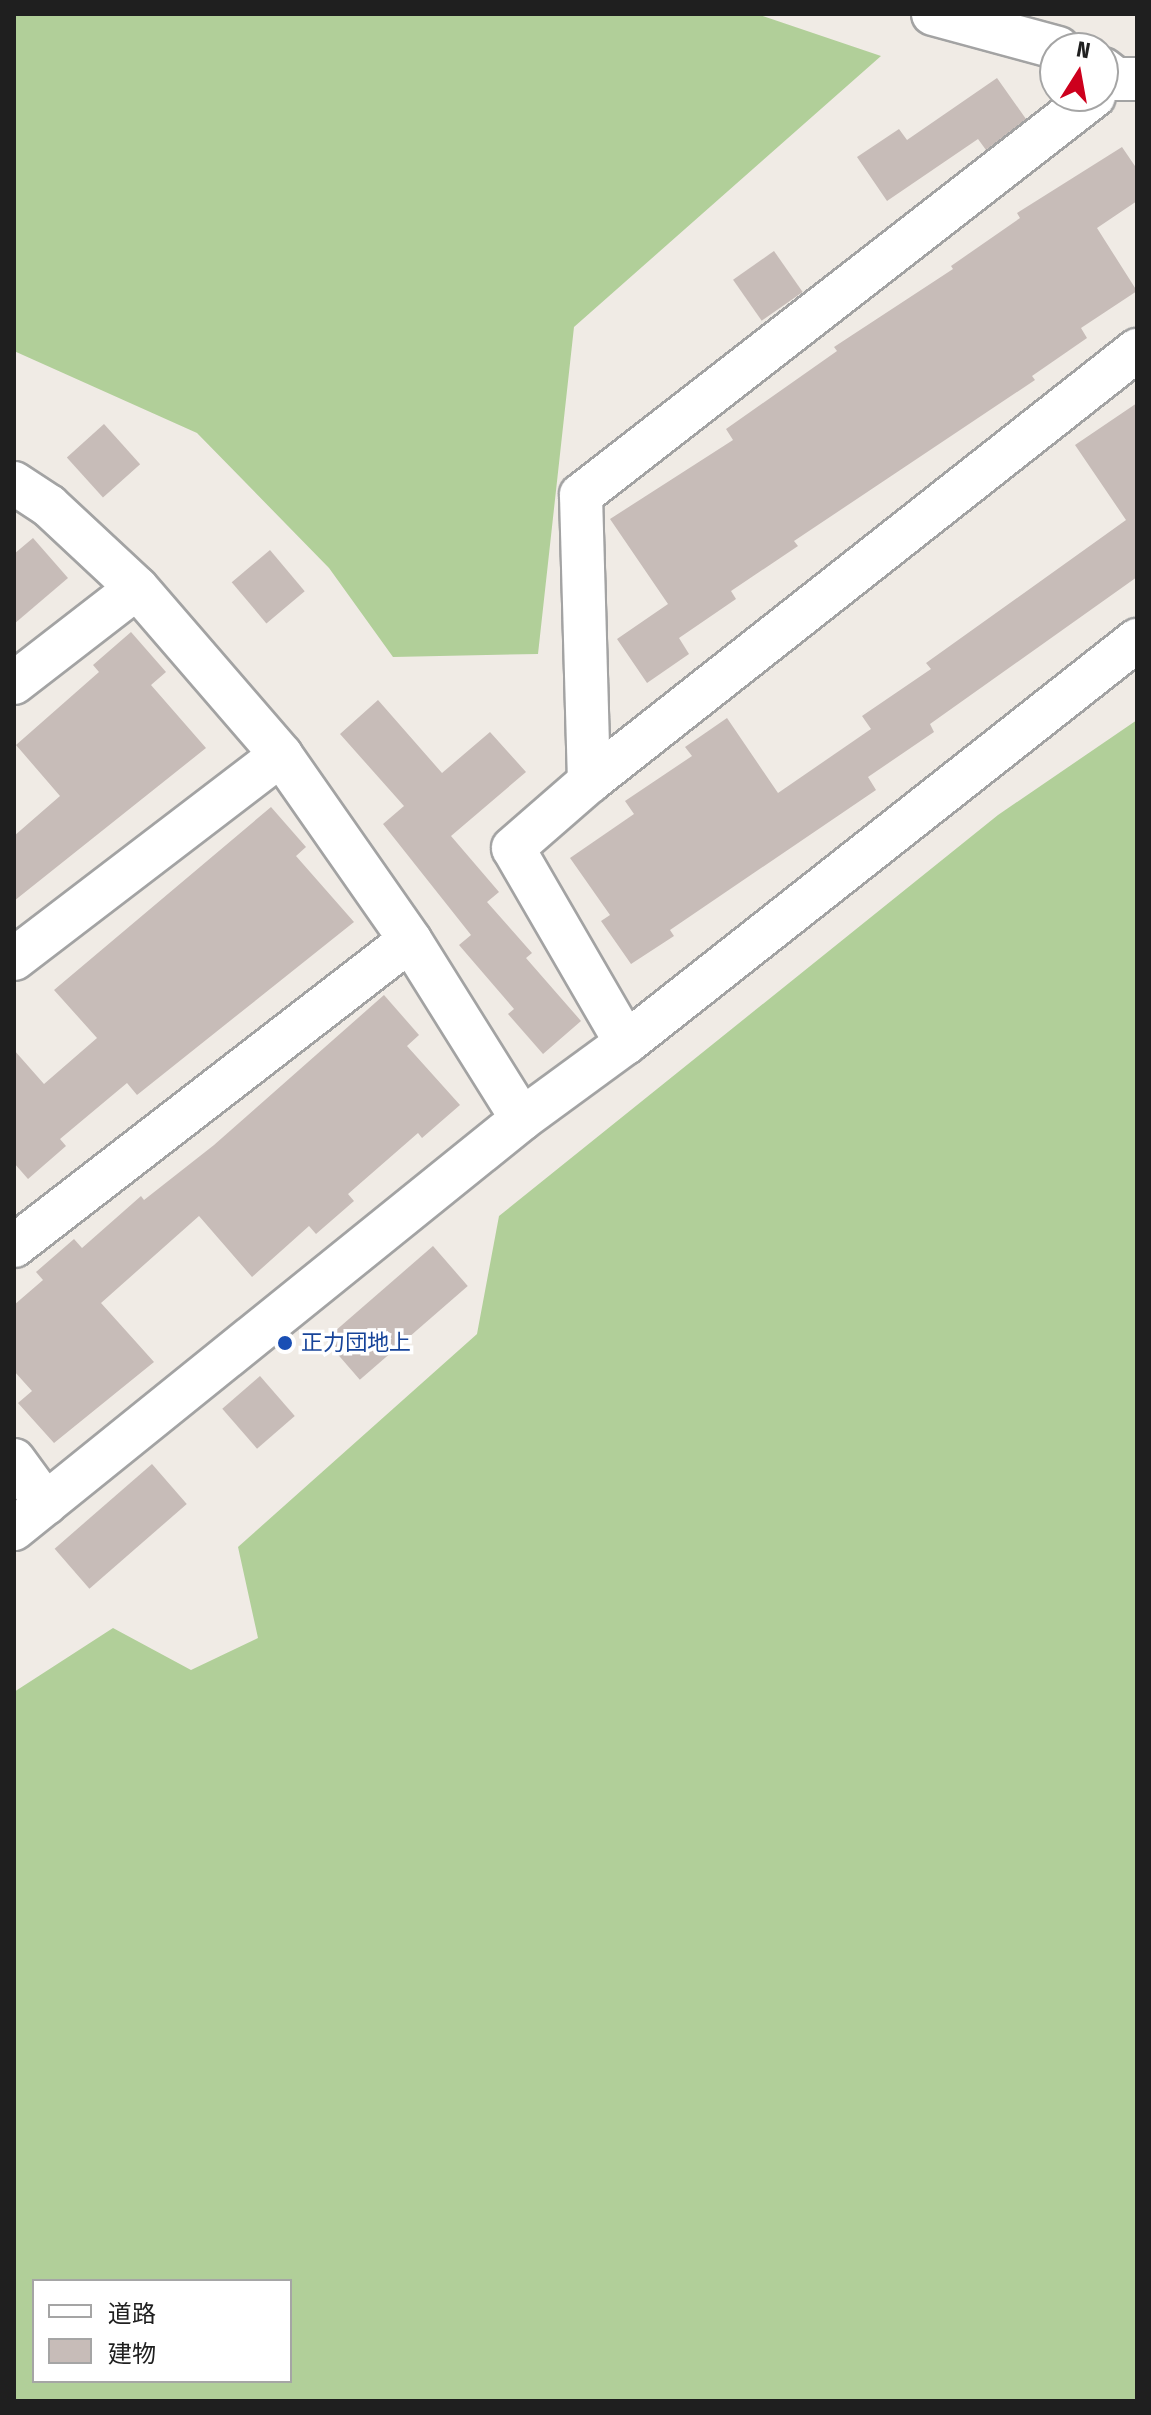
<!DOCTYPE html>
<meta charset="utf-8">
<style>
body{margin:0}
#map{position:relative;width:1151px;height:2415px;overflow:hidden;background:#f0ebe5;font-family:"Fira Sans Condensed","Noto Sans JP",sans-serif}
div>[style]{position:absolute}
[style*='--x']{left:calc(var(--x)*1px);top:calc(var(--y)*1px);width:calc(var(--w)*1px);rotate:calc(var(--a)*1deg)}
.forest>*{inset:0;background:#b1cf99}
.building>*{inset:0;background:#c7bcb8;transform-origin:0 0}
.roads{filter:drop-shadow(2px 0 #a3a3a3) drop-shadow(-2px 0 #a3a3a3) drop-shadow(0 2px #a3a3a3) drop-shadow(0 -2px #a3a3a3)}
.street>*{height:42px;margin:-21px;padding:0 21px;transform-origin:21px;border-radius:21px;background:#fff}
.dots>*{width:22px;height:22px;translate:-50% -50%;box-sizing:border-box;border:4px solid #fff;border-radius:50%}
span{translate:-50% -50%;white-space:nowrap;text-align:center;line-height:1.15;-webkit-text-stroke:7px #fff;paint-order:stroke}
.transit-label{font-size:22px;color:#164399}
.left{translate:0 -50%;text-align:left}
.frame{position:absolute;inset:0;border:16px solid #1f1f1f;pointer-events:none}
.legend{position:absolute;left:32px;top:2279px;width:260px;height:104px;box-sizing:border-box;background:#fff;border:2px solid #a5a5a5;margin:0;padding:10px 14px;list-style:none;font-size:24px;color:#1f1f1f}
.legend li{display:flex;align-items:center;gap:16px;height:40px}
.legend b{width:40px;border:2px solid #a5a5a5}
.north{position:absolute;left:1039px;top:32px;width:80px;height:80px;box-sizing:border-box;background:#fff;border:2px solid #a5a5a5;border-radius:50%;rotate:11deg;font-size:22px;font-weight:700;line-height:32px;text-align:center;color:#1f1f1f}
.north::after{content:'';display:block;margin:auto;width:28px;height:36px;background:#cd001d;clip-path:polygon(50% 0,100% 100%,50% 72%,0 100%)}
</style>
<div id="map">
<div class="forest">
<i style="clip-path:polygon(14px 14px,757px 14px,881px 56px,574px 327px,538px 654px,393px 657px,329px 568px,197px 433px,14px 351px)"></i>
<i style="clip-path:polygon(evenodd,1137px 720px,1137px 2401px,14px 2401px,14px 1692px,113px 1628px,191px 1670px,258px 1638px,238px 1547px,477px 1334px,499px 1216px,998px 815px,1137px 720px,34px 2281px,290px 2281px,290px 2381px,34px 2381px,34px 2281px)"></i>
</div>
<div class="building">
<i style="clip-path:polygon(997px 78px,1026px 119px,986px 150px,978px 139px,887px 201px,857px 157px,899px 129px,907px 140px)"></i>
<i style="clip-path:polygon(1122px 147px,1137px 169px,1137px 201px,1097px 228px,1137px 291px,1081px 328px,1087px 338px,1032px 376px,1035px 380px,794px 541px,798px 546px,731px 591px,736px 599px,679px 638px,689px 654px,647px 683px,617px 639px,668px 604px,610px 519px,733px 440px,726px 429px,837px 351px,834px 347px,953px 269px,951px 266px,1020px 218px,1017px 213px)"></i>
<i style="left:774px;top:251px;width:50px;height:50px;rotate:55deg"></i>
<i style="clip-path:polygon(1137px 403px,1137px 577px,930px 724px,934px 732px,868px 777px,876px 790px,670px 930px,674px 936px,631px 964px,601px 921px,610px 915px,570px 858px,634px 814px,625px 801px,692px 756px,685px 747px,727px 718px,778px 793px,871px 729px,862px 716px,931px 669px,926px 663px,1126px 520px,1075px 445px)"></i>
<i style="left:104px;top:424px;width:54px;height:50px;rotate:48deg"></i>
<i style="clip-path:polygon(33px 538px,68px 578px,14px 624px,14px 554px)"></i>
<i style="left:270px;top:550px;width:54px;height:50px;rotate:50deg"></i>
<i style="clip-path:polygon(131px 632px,166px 672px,151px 685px,206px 748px,14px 901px,14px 836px,60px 796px,16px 745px,99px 672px,93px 665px)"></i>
<i style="clip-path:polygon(378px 700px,442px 773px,490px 732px,526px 772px,451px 836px,499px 892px,487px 902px,532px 953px,526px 958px,581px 1021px,543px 1054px,508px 1014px,514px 1009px,459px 945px,471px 935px,383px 824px,404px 806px,340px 734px)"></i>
<i style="clip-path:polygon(271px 807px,306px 847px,296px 856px,354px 922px,137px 1095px,127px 1083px,60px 1139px,66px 1146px,28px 1179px,14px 1163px,14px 1050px,44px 1084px,97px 1038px,54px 990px)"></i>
<i style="clip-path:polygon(384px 995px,419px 1035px,407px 1046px,460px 1105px,422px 1138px,418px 1133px,348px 1194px,354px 1201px,316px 1234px,309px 1226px,252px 1277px,199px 1216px,101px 1303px,154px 1362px,54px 1443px,18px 1403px,32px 1391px,14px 1371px,14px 1305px,43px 1280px,36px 1272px,74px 1239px,82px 1248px,141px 1196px,144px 1200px,214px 1145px)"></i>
<i style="left:433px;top:1246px;width:53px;height:143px;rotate:49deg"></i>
<i style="left:260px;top:1376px;width:53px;height:50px;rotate:49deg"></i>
<i style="left:152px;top:1464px;width:53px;height:129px;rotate:49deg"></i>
</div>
<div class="roads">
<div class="street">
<i style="--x:933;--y:14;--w:130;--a:15.2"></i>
<i style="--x:1103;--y:69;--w:16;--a:38"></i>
<i style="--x:1116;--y:79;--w:21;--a:0"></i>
<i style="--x:14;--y:483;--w:42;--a:33.3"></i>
<i style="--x:49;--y:506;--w:120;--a:43"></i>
<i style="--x:137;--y:588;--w:221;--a:49.2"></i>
<i style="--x:281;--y:755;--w:226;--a:55.1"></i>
<i style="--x:410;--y:940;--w:211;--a:58"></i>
<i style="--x:14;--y:683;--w:155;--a:-37.7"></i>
<i style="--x:589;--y:782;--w:698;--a:-38.25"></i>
<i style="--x:14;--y:959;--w:336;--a:-37.4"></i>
<i style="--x:626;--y:1043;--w:225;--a:-120.1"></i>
<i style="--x:513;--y:848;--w:101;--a:-41"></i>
<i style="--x:589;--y:782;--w:287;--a:-91.6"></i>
<i style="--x:581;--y:495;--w:650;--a:-37.87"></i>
<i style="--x:14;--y:1246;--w:500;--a:-37.69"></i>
<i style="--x:14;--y:1460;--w:54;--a:54"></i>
<i style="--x:14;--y:1529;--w:653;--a:-38.91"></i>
<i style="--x:522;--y:1119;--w:129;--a:-36.2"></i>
<i style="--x:626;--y:1043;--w:651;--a:-38.26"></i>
</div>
</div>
<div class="dots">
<i style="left:285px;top:1343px;background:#1a4fb4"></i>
</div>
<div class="transit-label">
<span class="left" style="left:301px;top:1343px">正力団地上</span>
</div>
<div class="frame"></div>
<ul class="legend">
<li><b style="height:10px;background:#fff"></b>道路</li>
<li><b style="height:22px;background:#c7bcb8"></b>建物</li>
</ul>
<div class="north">N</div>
</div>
